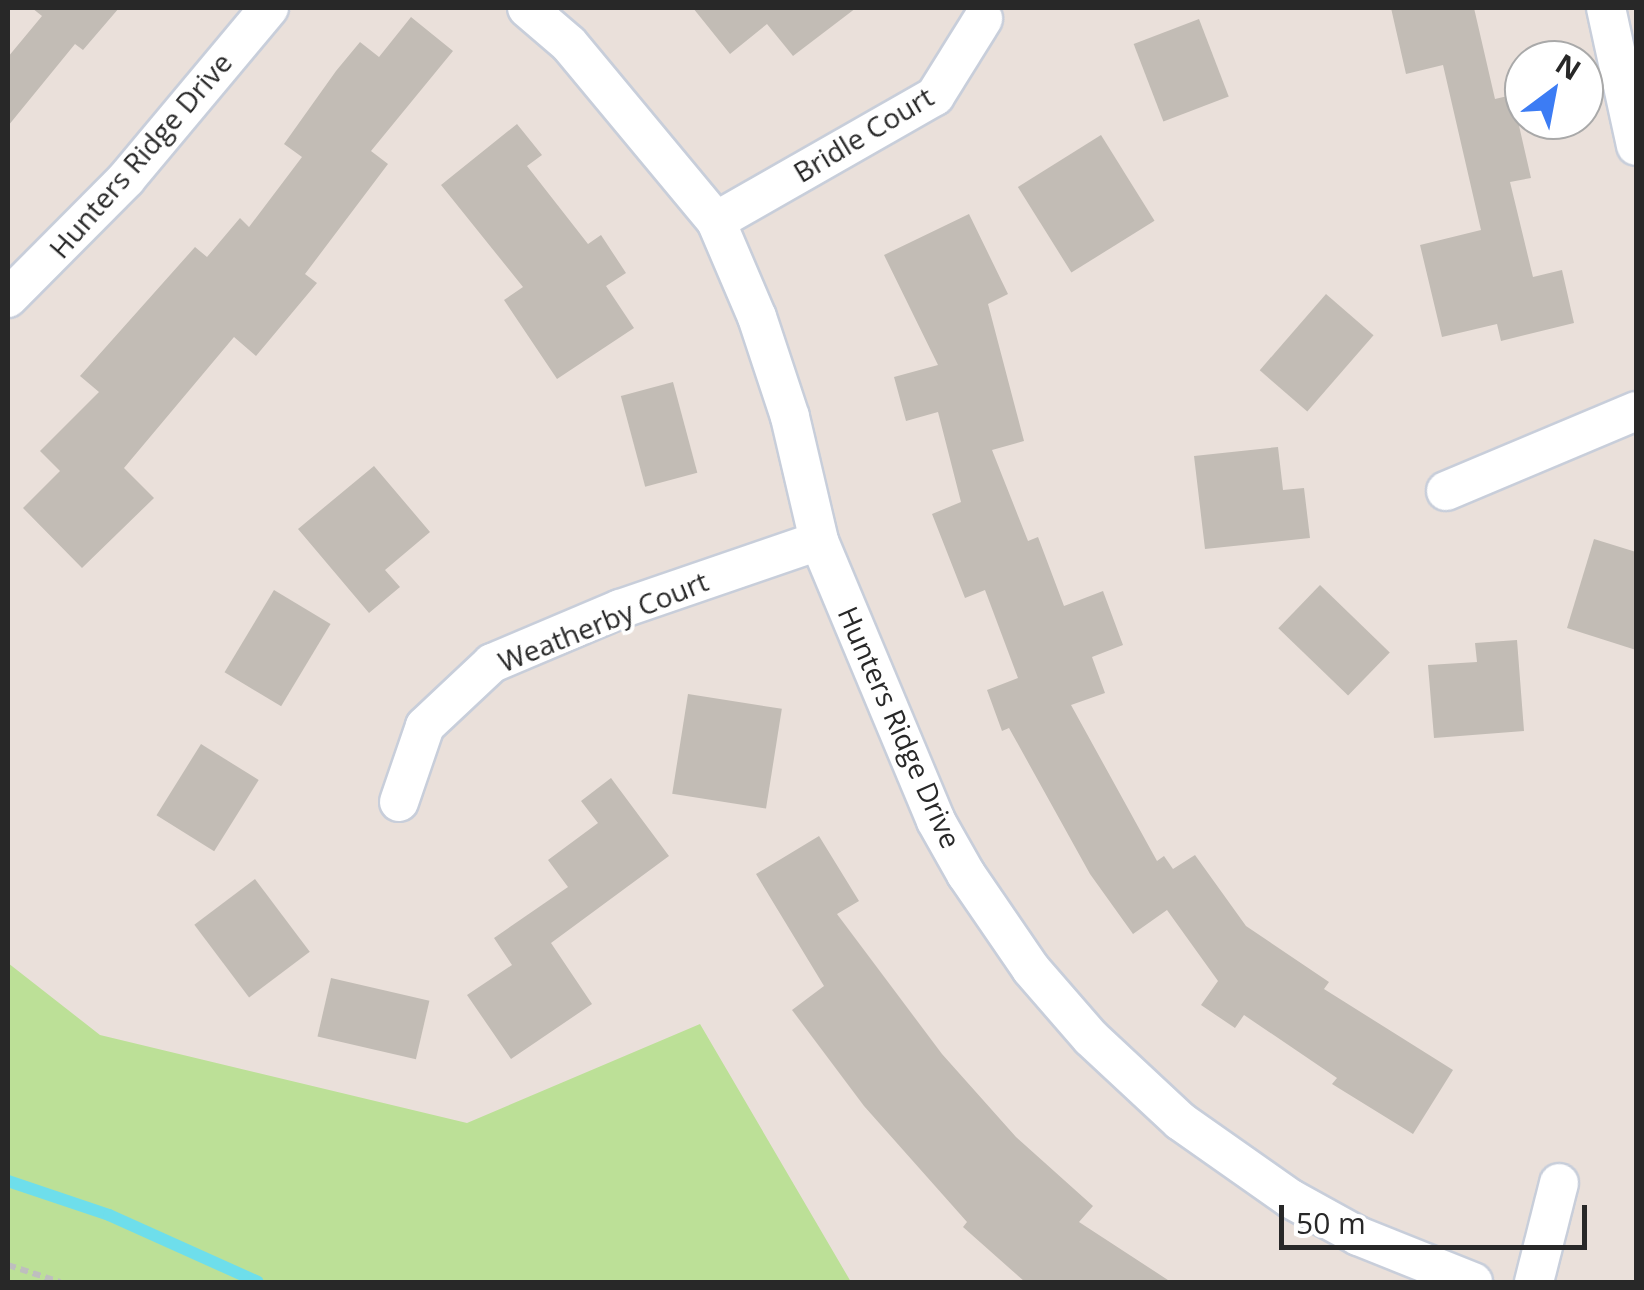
<!DOCTYPE html>
<style>
body{margin:0}
#map{position:relative;width:1644px;height:1290px;overflow:hidden;background:#eae0da;font-family:"Open Sans",sans-serif}
div>[style]{position:absolute}
[style*='--x']{left:calc(var(--x)*1px);top:calc(var(--y)*1px);width:calc(var(--w)*1px);rotate:calc(var(--a)*1deg)}
.green>*{inset:0;background:#bce097}
.stream>*{height:12px;margin:-6px;padding:0 6px;transform-origin:6px;border-radius:6px;background:#6edeeb}
.building>*{inset:0;background:#c2bcb5;transform-origin:0 0}
.path>*{height:6px;margin-top:-3px;transform-origin:0;background:repeating-linear-gradient(90deg,#bebebe 0 8px,transparent 0 13px)}
.roads{filter:drop-shadow(2px 0 #c8ceda) drop-shadow(-2px 0 #c8ceda) drop-shadow(0 2px #c8ceda) drop-shadow(0 -2px #c8ceda)}
.minor>*{height:38px;margin:-19px;padding:0 19px;transform-origin:19px;border-radius:19px;background:#fff}
span{translate:-50% -50%;white-space:nowrap;text-align:center;line-height:1.15;-webkit-text-stroke:8px #fff;paint-order:stroke}
.street-label{font-size:28px;color:#282828}
.frame{position:absolute;inset:0;border:10px solid #282828;pointer-events:none}
.north{position:absolute;left:1504px;top:40px;width:100px;height:100px;box-sizing:border-box;background:#fff;border:2px solid #a9a9a9;border-radius:50%;rotate:32deg;font-size:28px;font-weight:700;line-height:40px;text-align:center;color:#282828}
.north::after{content:'';display:block;margin:auto;width:35px;height:45px;background:#3c7cf4;clip-path:polygon(50% 0,100% 100%,50% 72%,0 100%)}
.scale{position:absolute;left:1279px;top:1205px;width:308px;height:45px;box-sizing:border-box;border:5px solid #282828;border-top:0;padding-left:12px;font-size:30px;line-height:35px;white-space:nowrap;color:#282828;-webkit-text-stroke:8px #fff;paint-order:stroke}
</style>
<div id="map">
<div class="green">
<i style="clip-path:polygon(8px 963px,100px 1035px,467px 1123px,700px 1024px,851px 1282px,8px 1282px)"></i>
</div>
<div class="stream">
<i style="--x:8;--y:1181;--w:107;--a:18.6"></i>
<i style="--x:109;--y:1215;--w:163;--a:24.2"></i>
</div>
<div class="building">
<i style="clip-path:polygon(32px 8px,119px 8px,83px 50px,75px 44px,8px 126px,8px 57px,42px 16px)"></i>
<i style="clip-path:polygon(693px 8px,856px 8px,793px 56px,767px 24px,730px 54px)"></i>
<i style="clip-path:polygon(1391px 8px,1474px 8px,1495px 99px,1512px 95px,1531px 178px,1510px 182px,1533px 277px,1562px 270px,1574px 323px,1501px 341px,1497px 324px,1442px 337px,1420px 245px,1481px 230px,1443px 65px,1406px 74px)"></i>
<i style="clip-path:polygon(411px 17px,453px 51px,371px 151px,388px 164px,305px 274px,317px 283px,256px 356px,234px 337px,124px 468px,154px 498px,82px 568px,23px 508px,60px 471px,40px 451px,99px 392px,80px 376px,195px 247px,207px 257px,240px 218px,249px 227px,302px 157px,284px 144px,336px 71px,360px 42px,379px 57px)"></i>
<i style="left:1199px;top:19px;width:83px;height:70px;rotate:69deg"></i>
<i style="clip-path:polygon(517px 124px,542px 155px,527px 166px,588px 244px,601px 235px,626px 273px,606px 286px,634px 328px,557px 379px,504px 300px,523px 287px,441px 185px)"></i>
<i style="left:1101px;top:135px;width:101px;height:98px;rotate:58deg"></i>
<i style="clip-path:polygon(969px 214px,1008px 294px,988px 304px,1024px 441px,992px 450px,1028px 541px,1038px 537px,1064px 606px,1103px 591px,1123px 645px,1092px 657px,1105px 693px,1071px 705px,1157px 861px,1164px 856px,1173px 869px,1195px 855px,1246px 926px,1329px 982px,1324px 989px,1453px 1070px,1413px 1134px,1332px 1084px,1337px 1078px,1244px 1015px,1235px 1028px,1201px 1005px,1218px 981px,1167px 910px,1133px 934px,1090px 874px,1009px 728px,1002px 731px,987px 690px,1018px 678px,985px 590px,965px 598px,932px 514px,961px 502px,938px 412px,906px 421px,894px 377px,938px 365px,884px 255px)"></i>
<i style="left:1326px;top:294px;width:63px;height:101px;rotate:41deg"></i>
<i style="left:673px;top:382px;width:94px;height:54px;rotate:75deg"></i>
<i style="clip-path:polygon(1278px 447px,1283px 490px,1304px 488px,1310px 538px,1205px 549px,1194px 456px)"></i>
<i style="clip-path:polygon(374px 466px,430px 532px,385px 570px,400px 587px,369px 613px,298px 529px)"></i>
<i style="clip-path:polygon(1594px 539px,1636px 552px,1636px 650px,1567px 628px)"></i>
<i style="left:1320px;top:585px;width:97px;height:60px;rotate:44deg"></i>
<i style="left:274px;top:590px;width:66px;height:96px;rotate:31deg"></i>
<i style="clip-path:polygon(1517px 640px,1524px 731px,1434px 738px,1428px 665px,1477px 662px,1475px 643px)"></i>
<i style="left:688px;top:694px;width:95px;height:101px;rotate:9deg"></i>
<i style="left:201px;top:744px;width:68px;height:84px;rotate:32deg"></i>
<i style="clip-path:polygon(611px 778px,669px 856px,551px 943px,592px 1004px,511px 1059px,467px 995px,512px 965px,494px 938px,568px 887px,548px 860px,598px 823px,581px 801px)"></i>
<i style="clip-path:polygon(819px 836px,859px 901px,837px 914px,942px 1054px,1016px 1137px,1093px 1206px,1079px 1222px,1171px 1282px,1025px 1282px,963px 1227px,967px 1222px,864px 1106px,792px 1010px,824px 986px,756px 874px)"></i>
<i style="left:255px;top:879px;width:91px;height:76px;rotate:53deg"></i>
<i style="left:331px;top:978px;width:101px;height:60px;rotate:13deg"></i>
</div>
<div class="path">
<i style="--x:8;--y:1265;--w:55;--a:18.1"></i>
</div>
<div class="roads">
<div class="minor">
<i style="--x:527;--y:8;--w:55;--a:40.6"></i>
<i style="--x:569;--y:44;--w:230;--a:50.3"></i>
<i style="--x:716;--y:221;--w:104;--a:66.9"></i>
<i style="--x:757;--y:317;--w:105;--a:71.7"></i>
<i style="--x:790;--y:417;--w:127;--a:76.8"></i>
<i style="--x:819;--y:541;--w:303;--a:67.3"></i>
<i style="--x:936;--y:821;--w:61;--a:60.5"></i>
<i style="--x:966;--y:874;--w:115;--a:55.6"></i>
<i style="--x:1031;--y:969;--w:91;--a:49"></i>
<i style="--x:1091;--y:1038;--w:122;--a:43"></i>
<i style="--x:1180;--y:1121;--w:136;--a:35.1"></i>
<i style="--x:1291;--y:1199;--w:77;--a:28.9"></i>
<i style="--x:1358;--y:1236;--w:124;--a:21.8"></i>
<i style="--x:1606;--y:8;--w:141;--a:77.7"></i>
<i style="--x:716;--y:221;--w:252;--a:-29.7"></i>
<i style="--x:935;--y:96;--w:91;--a:-58.1"></i>
<i style="--x:8;--y:298;--w:168;--a:-45.2"></i>
<i style="--x:126;--y:179;--w:223;--a:-50.1"></i>
<i style="--x:1446;--y:491;--w:206;--a:-22.8"></i>
<i style="--x:399;--y:802;--w:80;--a:-71.1"></i>
<i style="--x:425;--y:726;--w:92;--a:-43.2"></i>
<i style="--x:492;--y:663;--w:139;--a:-22.9"></i>
<i style="--x:620;--y:609;--w:210;--a:-18.9"></i>
<i style="--x:1534;--y:1282;--w:102;--a:-75.8"></i>
</div>
</div>
<div class="street-label">
<span style="left:863px;top:134px;rotate:-31deg">Bridle Court</span>
<span style="left:140px;top:155px;rotate:-49deg">Hunters Ridge Drive</span>
<span style="left:603px;top:621px;rotate:-22deg">Weatherby Court</span>
<span style="left:900px;top:727px;rotate:66deg">Hunters Ridge Drive</span>
</div>
<div class="frame"></div>
<div class="north">N</div>
<div class="scale">50 m</div>
</div>
